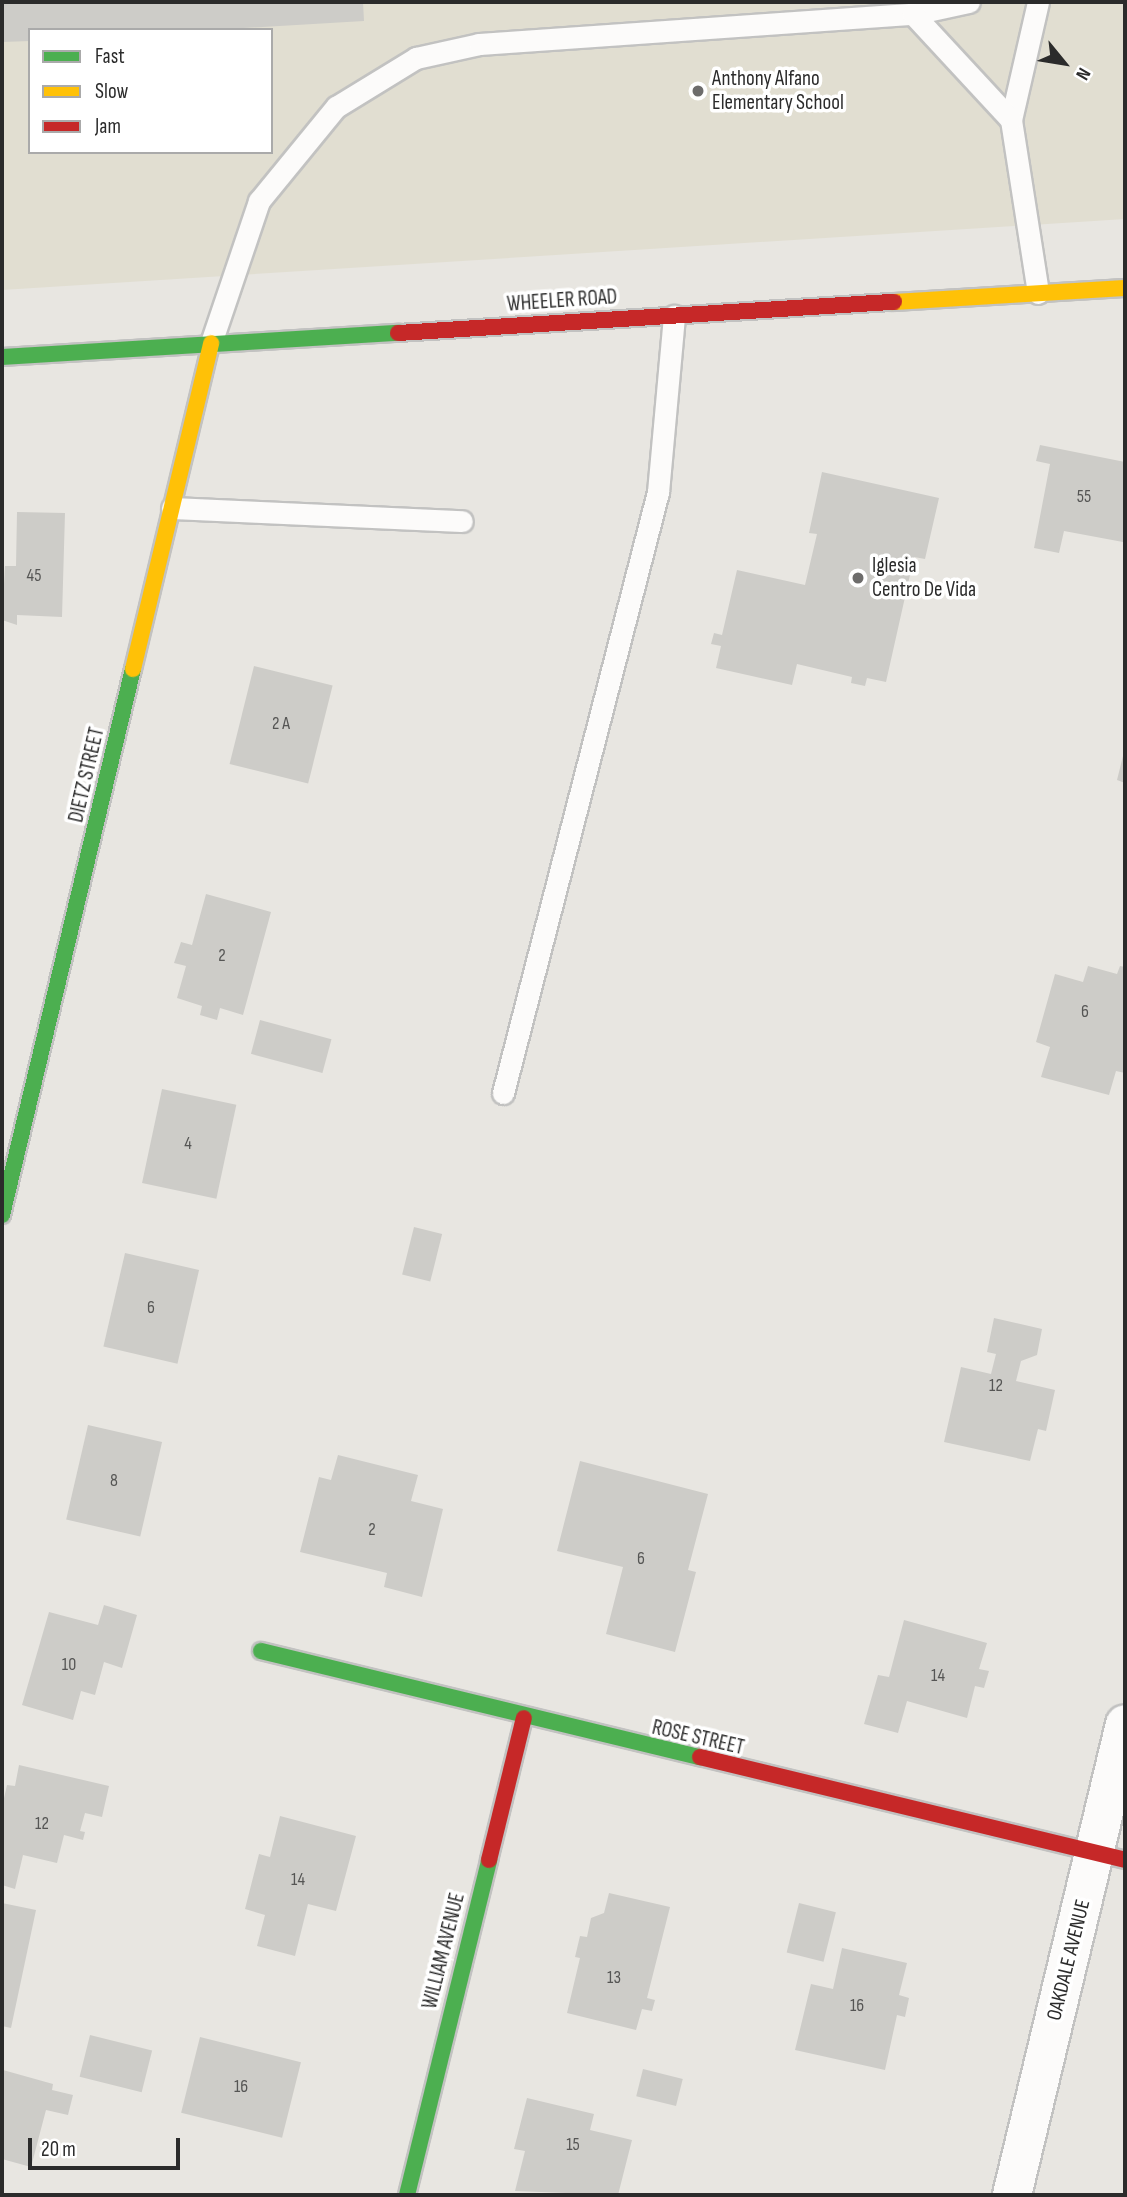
<!DOCTYPE html>
<style>
body{margin:0}
#map{position:relative;width:1127px;height:2197px;overflow:hidden;background:#e8e6e1;font-family:"Sofia Sans Condensed",sans-serif}
div>[style]{position:absolute}
[style*='--x']{left:calc(var(--x)*1px);top:calc(var(--y)*1px);width:calc(var(--w)*1px);rotate:calc(var(--a)*1deg)}
.education>*{inset:0;background:#e1ded1}
.building>*{inset:0;background:#cdccc8;transform-origin:0 0}
.roads{filter:drop-shadow(2px 0 #c2c2c1) drop-shadow(-2px 0 #c2c2c1) drop-shadow(0 2px #c2c2c1) drop-shadow(0 -2px #c2c2c1)}
.lane>*{height:21px;margin:-10.5px;padding:0 10.5px;transform-origin:10.5px;border-radius:10.5px;background:#fcfbfa}
.street>*{height:38px;margin:-19px;padding:0 19px;transform-origin:19px;border-radius:19px;background:#fcfbfa}
.fast>*{height:16px;margin:-8px;padding:0 8px;transform-origin:8px;border-radius:8px;background:#4caf50}
.slow>*{height:16px;margin:-8px;padding:0 8px;transform-origin:8px;border-radius:8px;background:#ffc107}
.jam>*{height:16px;margin:-8px;padding:0 8px;transform-origin:8px;border-radius:8px;background:#c62828}
.dots>*{width:19px;height:19px;translate:-50% -50%;box-sizing:border-box;border:4px solid #fff;border-radius:50%}
span{translate:-50% -50%;white-space:nowrap;text-align:center;line-height:1.15;-webkit-text-stroke:7px #fff;paint-order:stroke}
.number-label{font-size:18px;color:#555554}
.number-label span{-webkit-text-stroke-width:0}
.poi-label{font-size:21px;color:#2b2b2b}
.left{translate:0 -50%;text-align:left}
.street-label{font-size:21px;color:#2b2b2b}
.frame{position:absolute;inset:0;border:4px solid #2b2b2b;pointer-events:none}
.legend{position:absolute;left:28px;top:28px;width:245px;height:126px;box-sizing:border-box;background:#fff;border:2px solid #aaa;margin:0;padding:9px 12px;list-style:none;font-size:21px;color:#2b2b2b}
.legend li{display:flex;align-items:center;gap:14px;height:35px}
.legend b{width:35px;border:2px solid #aaa}
.north{position:absolute;left:1029px;top:28px;width:70px;height:70px;-webkit-text-stroke:5px #fff;paint-order:stroke;rotate:120deg;font-size:19px;font-weight:700;line-height:28px;text-align:center;color:#2b2b2b}
.north::after{content:'';display:block;margin:auto;width:24px;height:32px;background:#2b2b2b;clip-path:polygon(50% 0,100% 100%,50% 72%,0 100%)}
.scale{position:absolute;left:28px;top:2138px;width:152px;height:32px;box-sizing:border-box;border:4px solid #2b2b2b;border-top:0;padding-left:9px;font-size:21px;line-height:24px;white-space:nowrap;color:#2b2b2b;-webkit-text-stroke:5px #fff;paint-order:stroke}
</style>
<div id="map">
<div class="education">
<i style="clip-path:polygon(evenodd,2px 2px,1125px 2px,1125px 219px,2px 290px,2px 2px,30px 30px,271px 30px,271px 152px,30px 152px,30px 30px)"></i>
</div>
<div class="building">
<i style="clip-path:polygon(2px 2px,363px 2px,364px 21px,211px 30px,30px 30px,30px 41px,2px 42px)"></i>
<i style="clip-path:polygon(1040px 445px,1125px 462px,1123px 542px,1064px 531px,1059px 553px,1034px 548px,1050px 464px,1036px 461px)"></i>
<i style="clip-path:polygon(822px 472px,939px 498px,925px 559px,914px 557px,886px 682px,867px 678px,865px 686px,851px 683px,852px 677px,797px 664px,792px 685px,716px 668px,721px 646px,711px 644px,714px 633px,722px 635px,737px 570px,805px 585px,817px 534px,809px 533px)"></i>
<i style="clip-path:polygon(17px 512px,65px 513px,62px 617px,17px 615px,17px 625px,2px 620px,5px 566px,16px 566px)"></i>
<i style="left:254px;top:666px;width:81px;height:101px;rotate:14deg"></i>
<i style="clip-path:polygon(1124px 752px,1125px 752px,1125px 783px,1117px 780px)"></i>
<i style="clip-path:polygon(206px 894px,271px 912px,243px 1015px,220px 1008px,217px 1020px,200px 1015px,202px 1006px,177px 998px,186px 966px,174px 963px,181px 942px,192px 945px)"></i>
<i style="clip-path:polygon(1088px 966px,1117px 974px,1120px 966px,1125px 967px,1125px 1073px,1116px 1071px,1109px 1095px,1041px 1077px,1050px 1047px,1036px 1042px,1055px 974px,1083px 982px)"></i>
<i style="left:260px;top:1020px;width:74px;height:35px;rotate:15deg"></i>
<i style="left:162px;top:1089px;width:76px;height:96px;rotate:12deg"></i>
<i style="left:414px;top:1227px;width:29px;height:49px;rotate:14deg"></i>
<i style="left:125px;top:1253px;width:76px;height:96px;rotate:13deg"></i>
<i style="clip-path:polygon(994px 1318px,1042px 1329px,1037px 1355px,1021px 1361px,1016px 1381px,1055px 1390px,1046px 1431px,1038px 1429px,1030px 1461px,944px 1442px,961px 1367px,991px 1374px,996px 1354px,987px 1352px)"></i>
<i style="left:88px;top:1425px;width:76px;height:97px;rotate:13deg"></i>
<i style="clip-path:polygon(338px 1455px,418px 1475px,411px 1501px,443px 1509px,422px 1597px,384px 1587px,387px 1573px,300px 1552px,319px 1477px,331px 1480px)"></i>
<i style="clip-path:polygon(580px 1461px,708px 1494px,688px 1570px,696px 1572px,675px 1652px,606px 1634px,623px 1567px,557px 1551px)"></i>
<i style="clip-path:polygon(104px 1605px,137px 1615px,122px 1668px,104px 1662px,95px 1695px,81px 1691px,73px 1720px,22px 1705px,49px 1612px,98px 1625px)"></i>
<i style="clip-path:polygon(904px 1620px,987px 1643px,979px 1669px,989px 1671px,984px 1688px,975px 1686px,967px 1718px,907px 1701px,898px 1733px,864px 1724px,878px 1675px,889px 1677px)"></i>
<i style="clip-path:polygon(19px 1765px,109px 1786px,102px 1817px,85px 1813px,80px 1831px,85px 1832px,83px 1840px,64px 1835px,57px 1863px,23px 1855px,15px 1889px,2px 1885px,2px 1807px,7px 1785px,15px 1786px)"></i>
<i style="clip-path:polygon(280px 1816px,356px 1836px,336px 1911px,308px 1904px,295px 1956px,257px 1946px,265px 1915px,245px 1909px,259px 1854px,270px 1857px)"></i>
<i style="clip-path:polygon(609px 1893px,670px 1907px,647px 1998px,655px 2000px,652px 2011px,642px 2009px,636px 2030px,567px 2013px,580px 1958px,575px 1957px,580px 1936px,587px 1937px,591px 1918px,604px 1913px)"></i>
<i style="clip-path:polygon(2px 1903px,36px 1910px,11px 2028px,2px 2026px)"></i>
<i style="left:799px;top:1903px;width:38px;height:51px;rotate:14deg"></i>
<i style="clip-path:polygon(842px 1948px,907px 1963px,899px 1995px,909px 1998px,905px 2017px,897px 2015px,885px 2070px,795px 2050px,811px 1984px,833px 1989px)"></i>
<i style="left:90px;top:2035px;width:64px;height:43px;rotate:14deg"></i>
<i style="left:200px;top:2037px;width:104px;height:78px;rotate:14deg"></i>
<i style="left:643px;top:2069px;width:41px;height:28px;rotate:14deg"></i>
<i style="clip-path:polygon(3px 2070px,53px 2084px,52px 2090px,73px 2095px,68px 2115px,46px 2110px,31px 2167px,2px 2159px)"></i>
<i style="clip-path:polygon(527px 2098px,594px 2114px,590px 2130px,632px 2140px,618px 2195px,515px 2191px,525px 2151px,514px 2149px)"></i>
</div>
<div class="roads">
<div class="lane">
<i style="--x:1038;--y:2;--w:121;--a:102.9"></i>
<i style="--x:1011;--y:120;--w:175;--a:81.1"></i>
<i style="--x:913;--y:14;--w:57;--a:-12.1"></i>
<i style="--x:211;--y:343;--w:150;--a:-71.3"></i>
<i style="--x:259;--y:201;--w:122;--a:-50.7"></i>
<i style="--x:336;--y:107;--w:94;--a:-31.5"></i>
<i style="--x:416;--y:58;--w:65;--a:-12.5"></i>
<i style="--x:479;--y:44;--w:435;--a:-4"></i>
<i style="--x:913;--y:14;--w:144;--a:47.2"></i>
<i style="--x:172;--y:508;--w:290;--a:2.6"></i>
<i style="--x:503;--y:1093;--w:621;--a:-75.54"></i>
<i style="--x:658;--y:492;--w:177;--a:-84.8"></i>
</div>
<div class="street">
<i style="--x:1012;--y:2195;--w:484;--a:-76.5"></i>
</div>
<div class="fast">
<i style="--x:2;--y:357;--w:397;--a:-3.5"></i>
<i style="--x:2;--y:1215;--w:561;--a:-76.51"></i>
<i style="--x:261;--y:1651;--w:452;--a:13.6"></i>
<i style="--x:407;--y:2195;--w:345;--a:-76.2"></i>
</div>
<div class="slow">
<i style="--x:894;--y:302;--w:231;--a:-3.5"></i>
<i style="--x:133;--y:669;--w:335;--a:-76.5"></i>
</div>
<div class="jam">
<i style="--x:398;--y:333;--w:497;--a:-3.6"></i>
<i style="--x:700;--y:1757;--w:437;--a:13.6"></i>
<i style="--x:489;--y:1860;--w:146;--a:-76.2"></i>
</div>
</div>
<div class="dots">
<i style="left:698px;top:91px;background:#6d6c6b"></i>
<i style="left:858px;top:578px;background:#6d6c6b"></i>
</div>
<div class="number-label">
<span style="left:1084px;top:497px">55</span>
<span style="left:34px;top:576px">45</span>
<span style="left:281px;top:724px">2 A</span>
<span style="left:222px;top:956px">2</span>
<span style="left:1085px;top:1012px">6</span>
<span style="left:188px;top:1144px">4</span>
<span style="left:151px;top:1308px">6</span>
<span style="left:996px;top:1386px">12</span>
<span style="left:114px;top:1481px">8</span>
<span style="left:372px;top:1530px">2</span>
<span style="left:641px;top:1559px">6</span>
<span style="left:69px;top:1665px">10</span>
<span style="left:938px;top:1676px">14</span>
<span style="left:42px;top:1824px">12</span>
<span style="left:298px;top:1880px">14</span>
<span style="left:614px;top:1978px">13</span>
<span style="left:857px;top:2006px">16</span>
<span style="left:241px;top:2087px">16</span>
<span style="left:573px;top:2145px">15</span>
</div>
<div class="poi-label">
<span class="left" style="left:712px;top:91px">Anthony Alfano<br>Elementary School</span>
<span class="left" style="left:872px;top:578px">Iglesia<br>Centro De Vida</span>
</div>
<div class="street-label">
<span style="left:562px;top:301px;rotate:-4deg">WHEELER ROAD</span>
<span style="left:87px;top:775px;rotate:-77deg">DIETZ STREET</span>
<span style="left:698px;top:1738px;rotate:13deg">ROSE STREET</span>
<span style="left:444px;top:1951px;rotate:-76deg">WILLIAM AVENUE</span>
<span style="left:1069px;top:1960px;rotate:-76deg">OAKDALE AVENUE</span>
</div>
<div class="frame"></div>
<ul class="legend">
<li><b style="height:9px;background:#4caf50"></b>Fast</li>
<li><b style="height:9px;background:#ffc107"></b>Slow</li>
<li><b style="height:9px;background:#c62828"></b>Jam</li>
</ul>
<div class="north">N</div>
<div class="scale">20 m</div>
</div>
